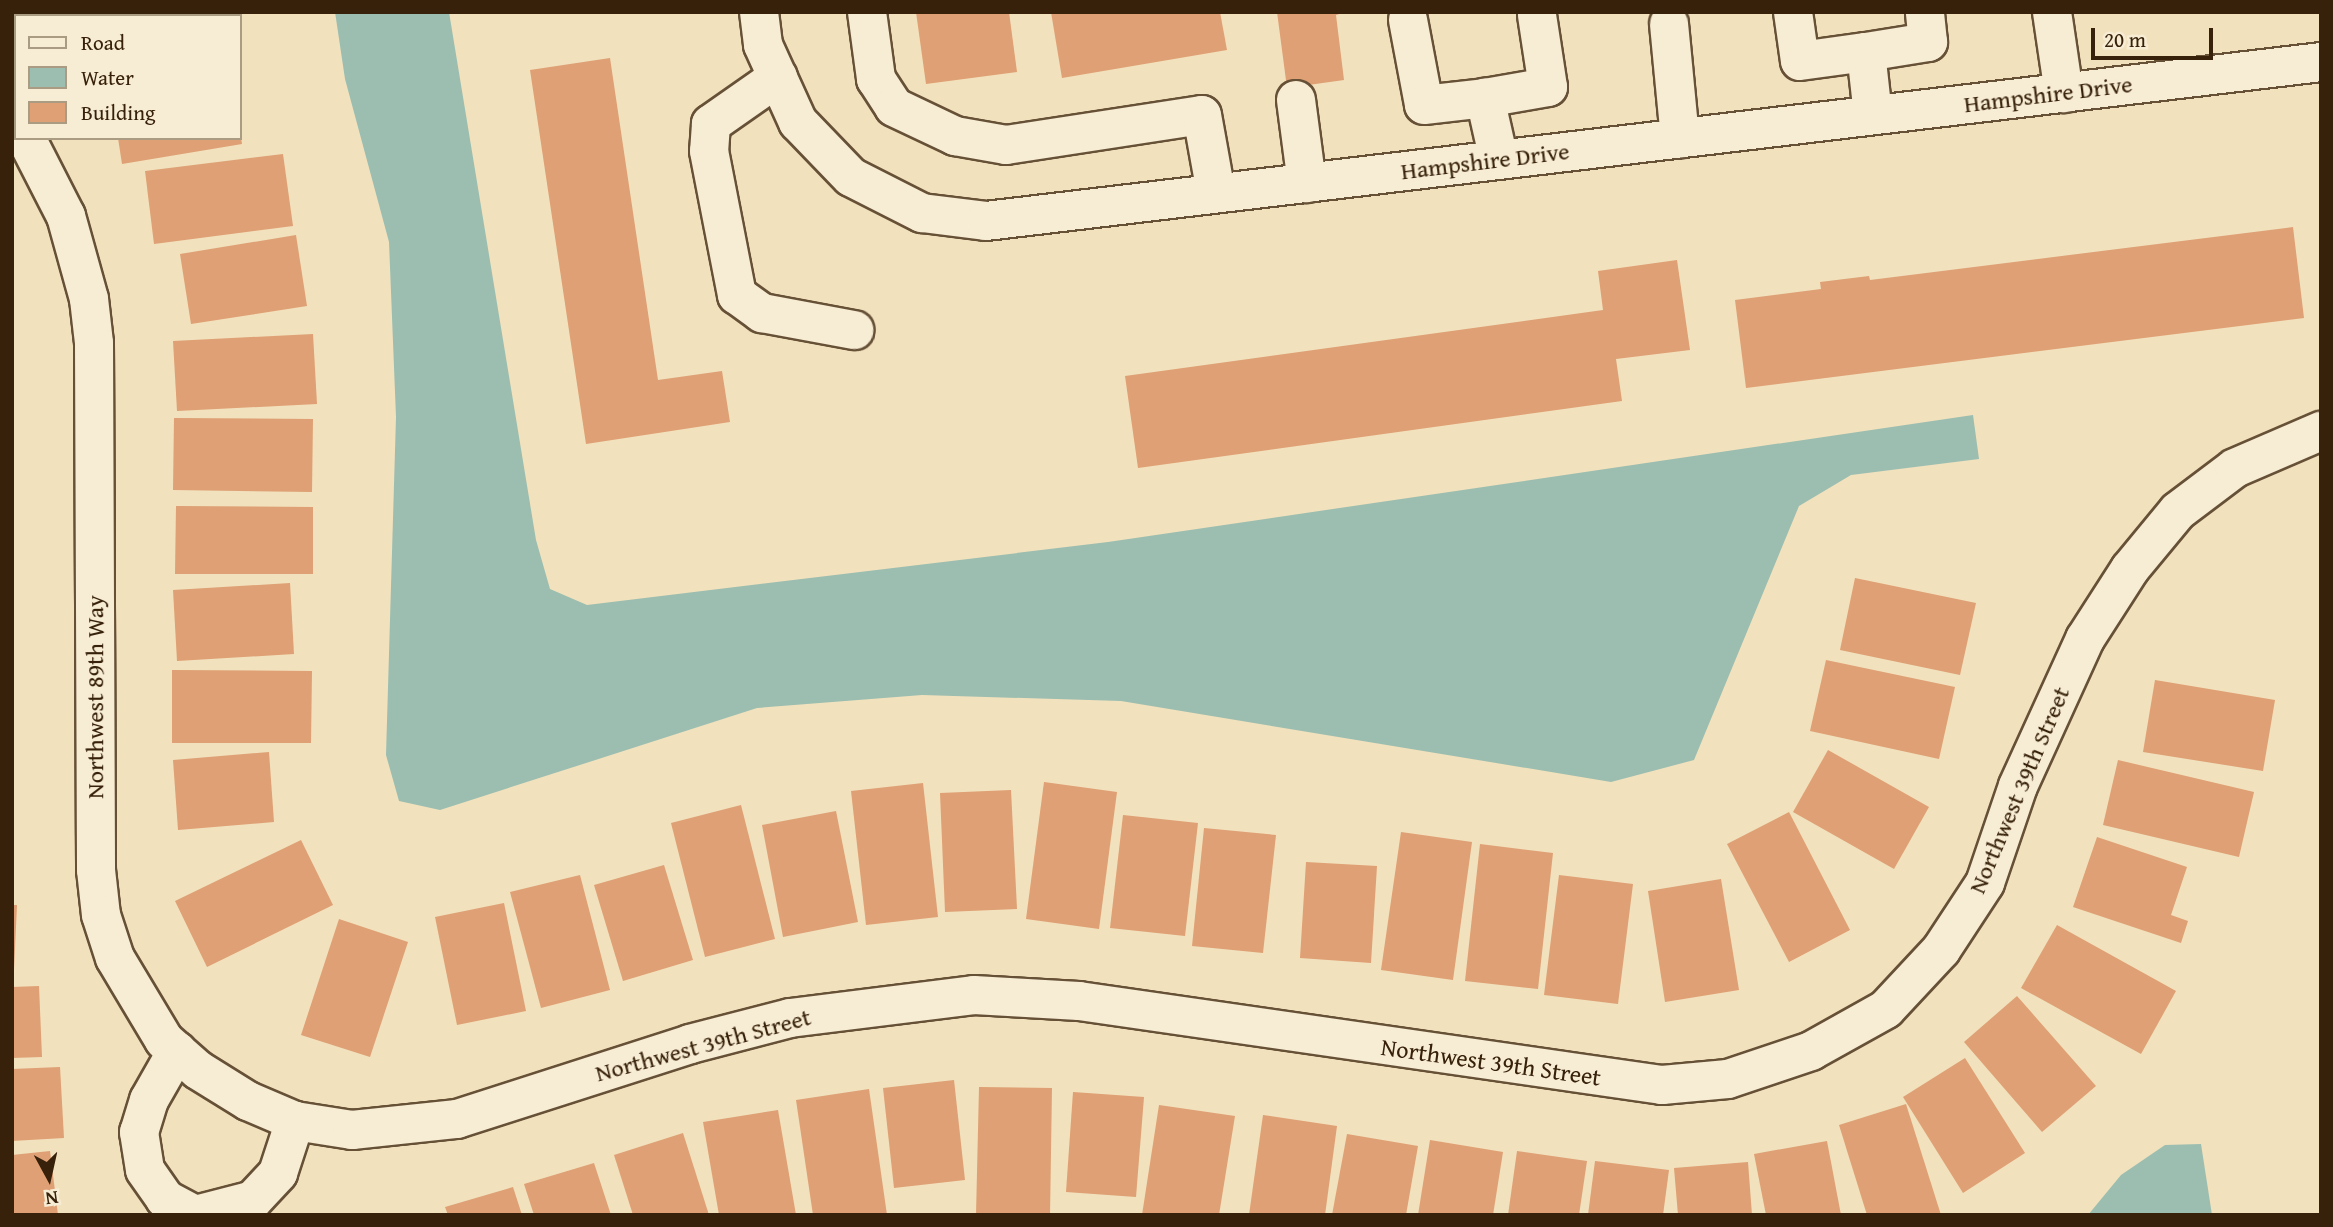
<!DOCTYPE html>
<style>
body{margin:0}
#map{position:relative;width:2333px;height:1227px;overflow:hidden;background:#f2e1bd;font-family:"Gentium Book Plus",serif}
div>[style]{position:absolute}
.water>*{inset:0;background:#9bbeb0}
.building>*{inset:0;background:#dea074}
.roads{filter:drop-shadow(2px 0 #665137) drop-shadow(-2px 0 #665137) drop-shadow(0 2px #665137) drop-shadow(0 -2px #665137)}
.minor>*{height:38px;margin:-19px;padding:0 19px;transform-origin:19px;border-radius:19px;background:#f7ecd4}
span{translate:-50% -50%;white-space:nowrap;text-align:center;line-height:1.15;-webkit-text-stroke:5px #f7ecd4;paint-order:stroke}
.street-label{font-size:24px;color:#37210a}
.frame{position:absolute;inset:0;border:14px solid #37210a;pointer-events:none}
.legend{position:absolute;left:14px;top:14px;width:228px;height:126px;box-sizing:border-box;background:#f7ecd4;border:2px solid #aa9b83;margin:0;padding:9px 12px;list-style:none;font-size:21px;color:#37210a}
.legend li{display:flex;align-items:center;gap:14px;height:35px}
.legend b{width:35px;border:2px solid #aa9b83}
.north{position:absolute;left:14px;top:1143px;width:70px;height:70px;-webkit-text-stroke:5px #f7ecd4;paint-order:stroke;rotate:172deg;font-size:19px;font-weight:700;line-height:28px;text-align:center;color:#37210a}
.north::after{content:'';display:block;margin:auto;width:24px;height:32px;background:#37210a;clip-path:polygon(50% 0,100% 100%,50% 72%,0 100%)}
.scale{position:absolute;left:2091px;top:28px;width:122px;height:32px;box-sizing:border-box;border:4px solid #37210a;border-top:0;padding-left:9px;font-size:21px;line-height:24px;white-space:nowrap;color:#37210a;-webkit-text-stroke:5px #f7ecd4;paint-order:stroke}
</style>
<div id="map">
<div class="water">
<i style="clip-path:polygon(335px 12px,449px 12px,536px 540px,550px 589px,587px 605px,1108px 542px,1973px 415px,1979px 459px,1851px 475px,1799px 506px,1694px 760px,1611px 782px,1121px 701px,922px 695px,757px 708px,440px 810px,399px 801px,386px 755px,396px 417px,389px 242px,345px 79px)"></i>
<i style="clip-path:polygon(2201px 1144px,2212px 1215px,2088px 1215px,2121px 1175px,2165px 1145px)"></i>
</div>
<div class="building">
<i style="clip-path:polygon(115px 12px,215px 12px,216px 16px,103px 16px)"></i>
<i style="clip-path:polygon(916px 12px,1009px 12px,1017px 72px,926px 84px)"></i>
<i style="clip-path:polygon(1051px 12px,1220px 12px,1227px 50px,1062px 78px)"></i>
<i style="clip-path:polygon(1277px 12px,1346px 12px,1336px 15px,1344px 80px,1287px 88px)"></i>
<i style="clip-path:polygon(610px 58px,658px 380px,722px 371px,730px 422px,586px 444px,530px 70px)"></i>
<i style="clip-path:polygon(118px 138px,241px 138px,242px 144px,122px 164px)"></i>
<i style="clip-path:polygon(283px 154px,293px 226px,154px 244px,145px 171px)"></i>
<i style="clip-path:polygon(2293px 227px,2304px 318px,1746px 388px,1735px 300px,1821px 289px,1820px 282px,1869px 276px,1870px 280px)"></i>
<i style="clip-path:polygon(296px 235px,307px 306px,191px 324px,180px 254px)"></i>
<i style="clip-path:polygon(1677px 260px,1690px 350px,1616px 359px,1622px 401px,1138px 468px,1125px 376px,1603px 310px,1598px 271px)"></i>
<i style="clip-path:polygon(313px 334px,317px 404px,177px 411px,173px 341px)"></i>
<i style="clip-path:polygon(174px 418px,313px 419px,312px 492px,173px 490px)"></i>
<i style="clip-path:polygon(176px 506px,313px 507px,313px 574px,175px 574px)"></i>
<i style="clip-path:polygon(1855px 578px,1976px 603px,1960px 675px,1840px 650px)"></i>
<i style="clip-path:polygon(290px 583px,294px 654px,177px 661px,173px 590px)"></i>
<i style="clip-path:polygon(1826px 660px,1955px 687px,1939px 759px,1810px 731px)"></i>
<i style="clip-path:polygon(172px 670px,312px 671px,311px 743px,172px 743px)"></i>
<i style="clip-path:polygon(2155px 680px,2275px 700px,2263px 771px,2143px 752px)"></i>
<i style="clip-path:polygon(1828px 750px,1929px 807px,1894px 869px,1793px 812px)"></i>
<i style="clip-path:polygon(269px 752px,274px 822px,178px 830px,173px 760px)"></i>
<i style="clip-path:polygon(2118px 760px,2254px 792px,2239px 857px,2103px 825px)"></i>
<i style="clip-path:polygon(1044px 782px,1117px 792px,1099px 929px,1026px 919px)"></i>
<i style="clip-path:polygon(923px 783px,938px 917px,866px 925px,851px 791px)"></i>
<i style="clip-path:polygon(1011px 790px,1017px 909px,945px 912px,940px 793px)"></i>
<i style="clip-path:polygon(741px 805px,775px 939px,705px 957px,671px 823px)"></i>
<i style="clip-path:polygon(836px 811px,858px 922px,783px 937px,762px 825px)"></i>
<i style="clip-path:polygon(1789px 812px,1850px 930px,1789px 962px,1727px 844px)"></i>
<i style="clip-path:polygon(1123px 815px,1198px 823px,1185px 936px,1110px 928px)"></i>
<i style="clip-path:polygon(1204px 828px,1276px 835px,1263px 953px,1192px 946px)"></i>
<i style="clip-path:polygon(1401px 832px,1472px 842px,1453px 980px,1381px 970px)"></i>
<i style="clip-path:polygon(2097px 837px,2187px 867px,2171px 915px,2188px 921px,2181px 943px,2073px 907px)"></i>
<i style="clip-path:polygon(301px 840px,333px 905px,207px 967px,175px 901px)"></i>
<i style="clip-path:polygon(1480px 844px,1553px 853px,1538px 989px,1465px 981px)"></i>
<i style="clip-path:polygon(1306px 862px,1377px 866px,1371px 963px,1300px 958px)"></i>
<i style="clip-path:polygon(664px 865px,693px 960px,623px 981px,594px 885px)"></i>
<i style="clip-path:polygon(580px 875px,610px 990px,541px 1008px,510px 892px)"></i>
<i style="clip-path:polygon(1559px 875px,1633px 884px,1618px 1004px,1544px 995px)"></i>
<i style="clip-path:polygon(1721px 879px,1739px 990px,1665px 1002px,1648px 891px)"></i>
<i style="clip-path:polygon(504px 903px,526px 1011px,457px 1025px,435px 917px)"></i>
<i style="clip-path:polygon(12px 905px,17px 905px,14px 970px,12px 970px)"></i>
<i style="clip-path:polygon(339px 919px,408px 942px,370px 1057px,301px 1035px)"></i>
<i style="clip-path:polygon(2057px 925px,2176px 991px,2141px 1054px,2021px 988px)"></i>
<i style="clip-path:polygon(39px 986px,42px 1057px,12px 1058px,12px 987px)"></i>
<i style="clip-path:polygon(2017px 996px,2096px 1086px,2042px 1132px,1964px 1042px)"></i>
<i style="clip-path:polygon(1965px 1058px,2025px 1153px,1963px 1193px,1903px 1097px)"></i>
<i style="clip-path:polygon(60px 1067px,64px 1138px,12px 1141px,12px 1069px)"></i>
<i style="clip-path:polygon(954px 1080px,965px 1180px,894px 1188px,883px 1088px)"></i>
<i style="clip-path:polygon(979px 1087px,1052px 1088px,1050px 1215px,976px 1215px)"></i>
<i style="clip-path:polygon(869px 1089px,887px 1215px,813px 1215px,796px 1100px)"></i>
<i style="clip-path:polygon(1073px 1092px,1144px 1097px,1136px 1197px,1066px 1192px)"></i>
<i style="clip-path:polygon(1906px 1104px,1941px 1215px,1867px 1215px,1839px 1125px)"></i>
<i style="clip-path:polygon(1159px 1105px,1235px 1116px,1219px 1215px,1142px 1215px)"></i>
<i style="clip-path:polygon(778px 1110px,796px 1215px,719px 1215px,703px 1122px)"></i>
<i style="clip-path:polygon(1263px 1115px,1337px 1126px,1325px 1215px,1249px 1215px)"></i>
<i style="clip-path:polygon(683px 1133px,709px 1215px,633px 1215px,614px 1155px)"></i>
<i style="clip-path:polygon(1347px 1134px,1418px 1146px,1406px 1215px,1332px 1215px)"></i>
<i style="clip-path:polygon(1430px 1140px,1503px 1152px,1493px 1215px,1418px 1215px)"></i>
<i style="clip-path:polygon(1827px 1141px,1841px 1215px,1766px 1215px,1754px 1154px)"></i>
<i style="clip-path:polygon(50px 1151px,58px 1215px,12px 1215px,12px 1155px)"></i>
<i style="clip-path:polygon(1517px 1151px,1587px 1161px,1579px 1215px,1508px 1215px)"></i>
<i style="clip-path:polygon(1595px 1161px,1669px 1170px,1663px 1215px,1588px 1215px)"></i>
<i style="clip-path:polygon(1748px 1162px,1752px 1215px,1678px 1215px,1674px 1168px)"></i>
<i style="clip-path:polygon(594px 1163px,611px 1215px,534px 1215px,524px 1184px)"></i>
<i style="clip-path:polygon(513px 1187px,522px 1215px,448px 1215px,445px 1207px)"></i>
</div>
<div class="roads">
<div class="minor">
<i style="left:759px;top:12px;width:33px;rotate:83deg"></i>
<i style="left:763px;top:45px;width:85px;rotate:65.6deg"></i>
<i style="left:798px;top:122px;width:76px;rotate:46.1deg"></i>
<i style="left:851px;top:177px;width:80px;rotate:26.9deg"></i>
<i style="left:922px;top:213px;width:64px;rotate:7.1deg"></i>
<i style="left:986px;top:221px;width:1344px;rotate:-6.79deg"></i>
<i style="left:867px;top:12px;width:68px;rotate:82.3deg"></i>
<i style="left:876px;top:79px;width:33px;rotate:57deg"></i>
<i style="left:894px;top:107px;width:68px;rotate:25.4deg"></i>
<i style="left:955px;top:136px;width:52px;rotate:10deg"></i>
<i style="left:1006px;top:145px;width:198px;rotate:-8.7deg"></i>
<i style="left:1202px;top:115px;width:79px;rotate:79.8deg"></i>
<i style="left:1793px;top:12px;width:49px;rotate:81.9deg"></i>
<i style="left:1800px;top:61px;width:67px;rotate:-7.8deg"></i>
<i style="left:1866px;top:52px;width:63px;rotate:83.7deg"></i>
<i style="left:2052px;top:12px;width:82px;rotate:81.6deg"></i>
<i style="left:1408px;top:20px;width:86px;rotate:79.3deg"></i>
<i style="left:1424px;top:105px;width:61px;rotate:-6.5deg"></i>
<i style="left:1669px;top:24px;width:115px;rotate:84.5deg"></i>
<i style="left:1866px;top:52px;width:63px;rotate:-9.2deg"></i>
<i style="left:1928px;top:42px;width:30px;rotate:-96deg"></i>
<i style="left:778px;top:77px;width:82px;rotate:145deg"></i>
<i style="left:711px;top:124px;width:27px;rotate:94deg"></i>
<i style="left:709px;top:151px;width:147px;rotate:79deg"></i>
<i style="left:737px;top:295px;width:31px;rotate:36deg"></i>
<i style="left:762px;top:313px;width:94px;rotate:10.5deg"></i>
<i style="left:1296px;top:100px;width:84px;rotate:82.5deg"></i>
<i style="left:26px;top:138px;width:88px;rotate:62.9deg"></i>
<i style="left:66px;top:216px;width:86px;rotate:74.5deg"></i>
<i style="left:89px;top:299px;width:44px;rotate:83.5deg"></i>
<i style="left:94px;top:343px;width:527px;rotate:89.78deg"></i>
<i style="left:96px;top:870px;width:45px;rotate:83.7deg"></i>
<i style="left:101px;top:915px;width:45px;rotate:72deg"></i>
<i style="left:115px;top:958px;width:96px;rotate:59.1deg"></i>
<i style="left:164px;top:1040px;width:45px;rotate:41.4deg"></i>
<i style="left:198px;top:1070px;width:59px;rotate:31.8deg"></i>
<i style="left:248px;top:1101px;width:51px;rotate:23.1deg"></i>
<i style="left:295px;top:1121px;width:58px;rotate:9deg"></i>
<i style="left:352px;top:1130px;width:106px;rotate:-6deg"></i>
<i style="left:457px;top:1119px;width:245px;rotate:-17.8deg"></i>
<i style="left:690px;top:1044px;width:103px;rotate:-14.6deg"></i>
<i style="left:790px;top:1018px;width:185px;rotate:-7.1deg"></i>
<i style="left:974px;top:995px;width:105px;rotate:3.3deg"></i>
<i style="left:1079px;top:1001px;width:589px;rotate:8.2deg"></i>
<i style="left:1662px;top:1085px;width:66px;rotate:-5.2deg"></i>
<i style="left:1728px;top:1079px;width:88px;rotate:-18.6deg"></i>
<i style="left:1811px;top:1051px;width:86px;rotate:-29.2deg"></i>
<i style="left:1886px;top:1009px;width:81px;rotate:-47deg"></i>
<i style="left:1941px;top:950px;width:80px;rotate:-56.7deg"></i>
<i style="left:1985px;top:883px;width:102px;rotate:-71.2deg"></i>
<i style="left:2018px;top:786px;width:162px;rotate:-65.5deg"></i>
<i style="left:2085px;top:639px;width:83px;rotate:-57.3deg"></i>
<i style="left:2130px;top:569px;width:75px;rotate:-50.4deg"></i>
<i style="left:2178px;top:511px;width:71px;rotate:-37deg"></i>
<i style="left:2235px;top:468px;width:94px;rotate:-23.3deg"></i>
<i style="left:1499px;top:160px;width:64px;rotate:-102.7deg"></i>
<i style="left:1485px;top:98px;width:64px;rotate:-9.9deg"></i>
<i style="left:1548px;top:87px;width:73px;rotate:-98.7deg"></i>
<i style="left:177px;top:1051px;width:56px;rotate:119.7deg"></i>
<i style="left:149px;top:1100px;width:34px;rotate:107deg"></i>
<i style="left:139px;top:1132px;width:38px;rotate:81deg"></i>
<i style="left:145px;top:1170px;width:35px;rotate:55deg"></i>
<i style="left:165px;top:1199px;width:34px;rotate:28deg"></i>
<i style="left:196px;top:1215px;width:59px;rotate:-14.7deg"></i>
<i style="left:253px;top:1200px;width:37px;rotate:-47deg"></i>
<i style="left:278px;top:1173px;width:55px;rotate:-71.9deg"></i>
</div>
</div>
<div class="street-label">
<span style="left:2048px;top:94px;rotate:-7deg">Hampshire Drive</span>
<span style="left:1485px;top:161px;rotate:-7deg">Hampshire Drive</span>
<span style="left:95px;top:697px;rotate:-90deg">Northwest 89th Way</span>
<span style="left:2019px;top:790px;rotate:-67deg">Northwest 39th Street</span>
<span style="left:703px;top:1045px;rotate:-15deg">Northwest 39th Street</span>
<span style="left:1491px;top:1062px;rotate:8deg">Northwest 39th Street</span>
</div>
<div class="frame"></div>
<ul class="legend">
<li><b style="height:9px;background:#f7ecd4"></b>Road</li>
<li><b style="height:19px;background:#9bbeb0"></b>Water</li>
<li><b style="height:19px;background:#dea074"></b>Building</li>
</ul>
<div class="north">N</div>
<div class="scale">20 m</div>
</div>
